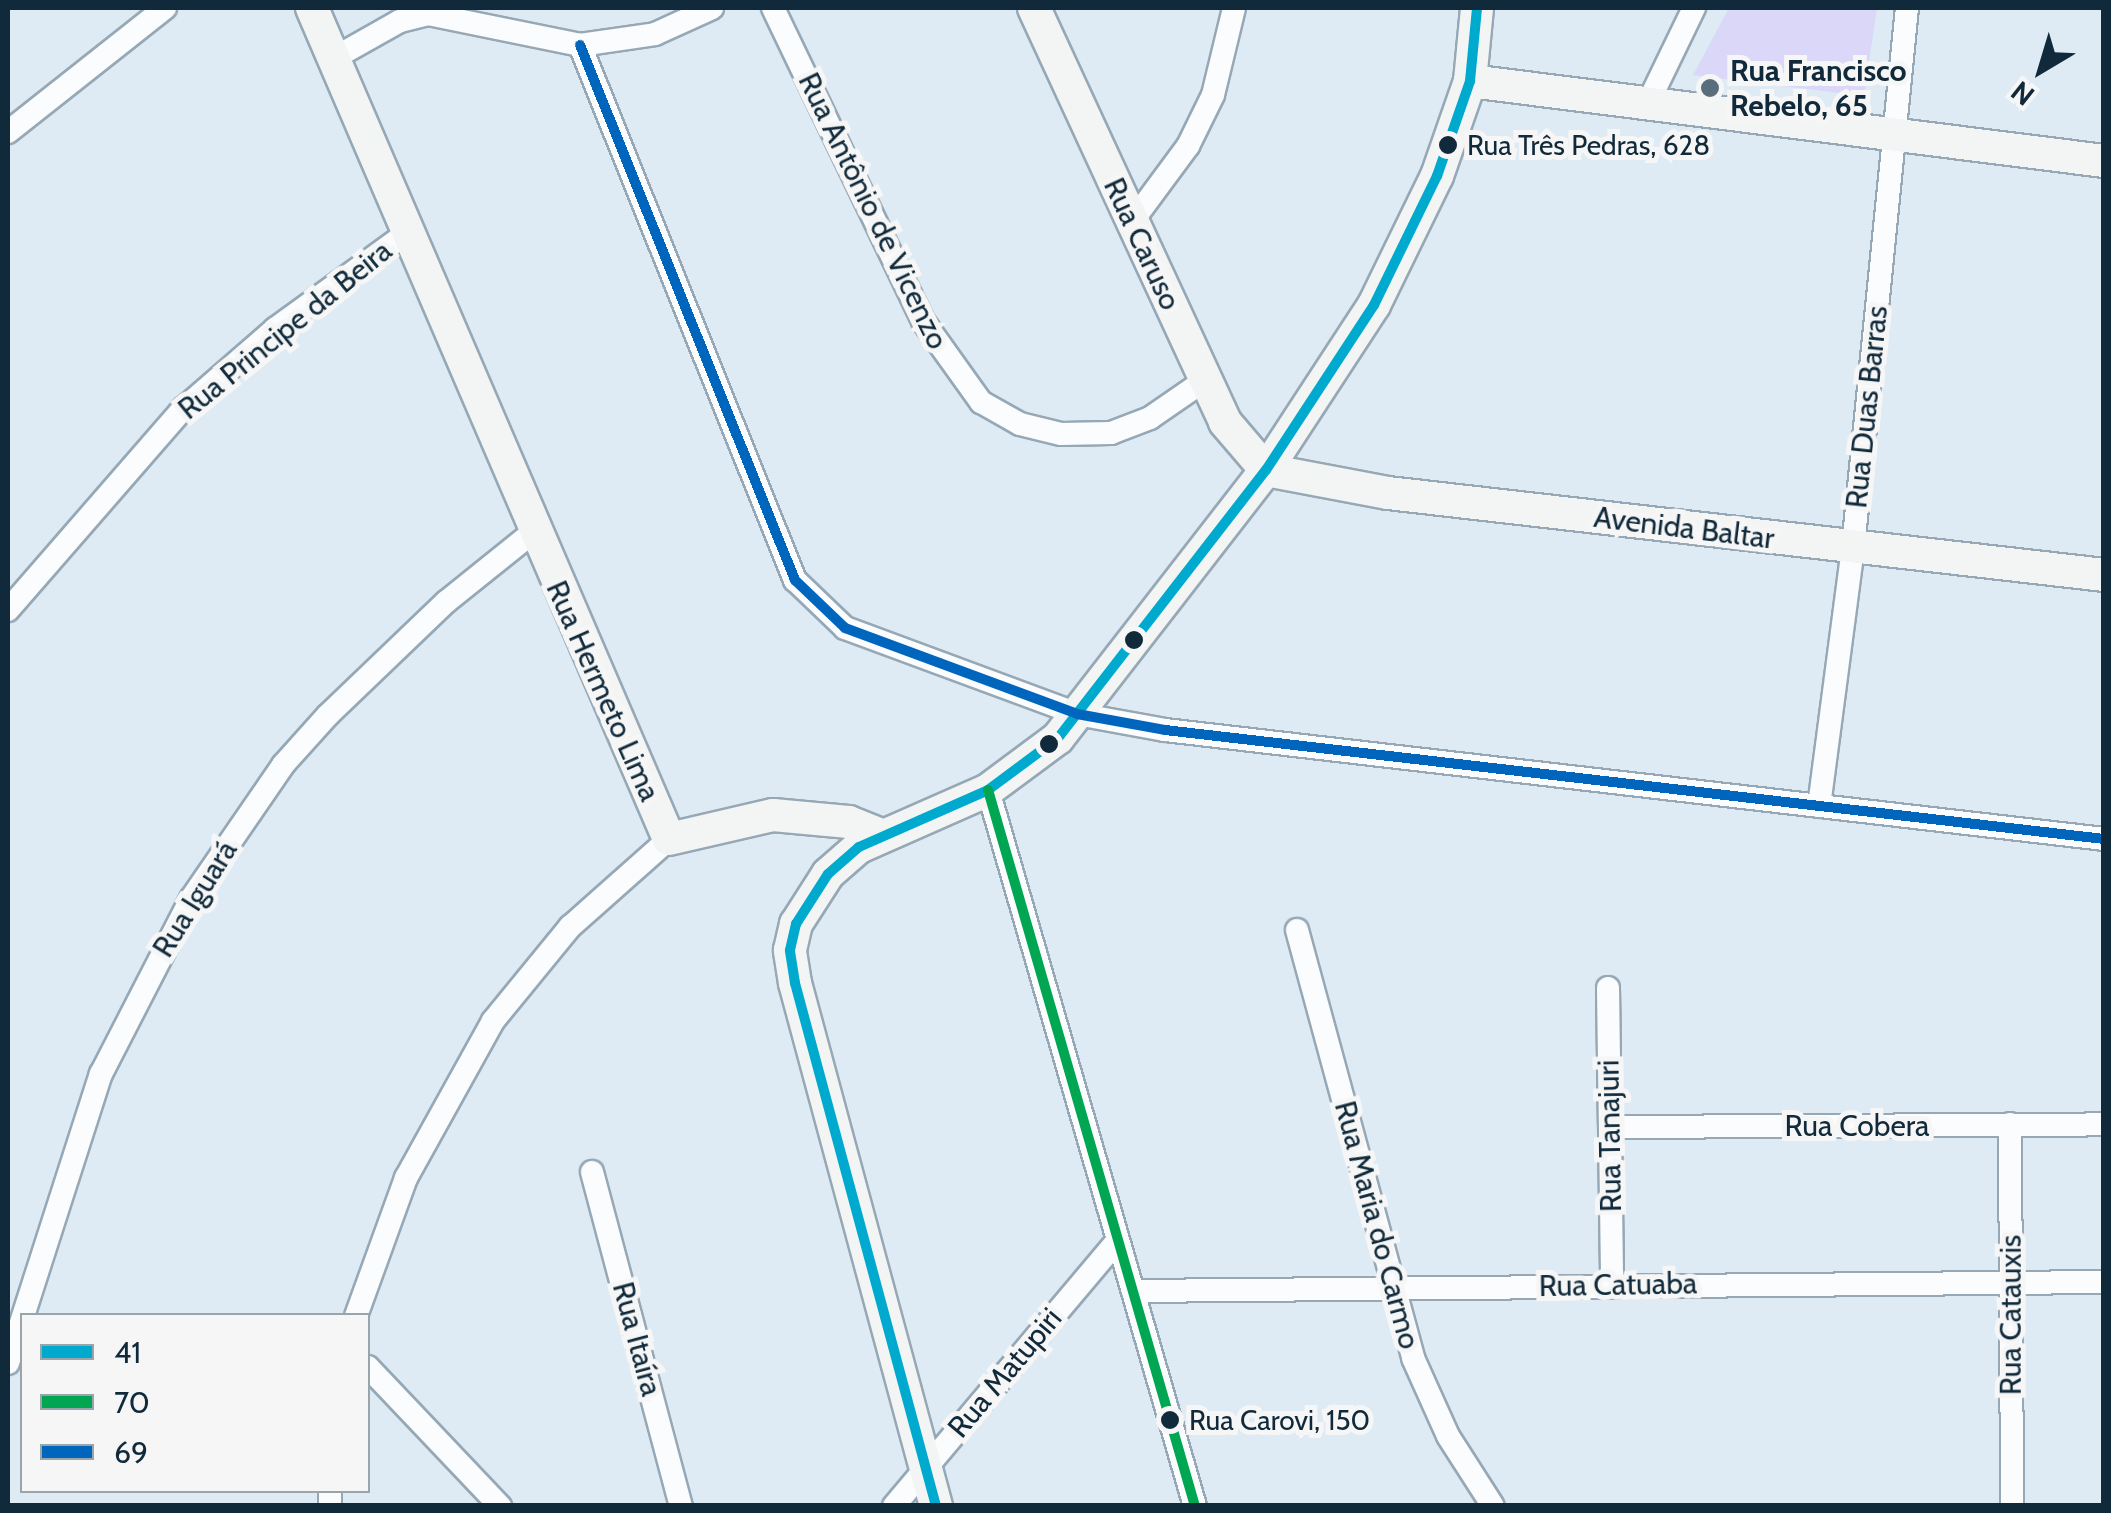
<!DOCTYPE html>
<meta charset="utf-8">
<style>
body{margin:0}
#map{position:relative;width:2111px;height:1513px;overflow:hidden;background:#deebf5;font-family:Cabin,sans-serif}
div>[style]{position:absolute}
.green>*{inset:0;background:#dad7f8}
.roads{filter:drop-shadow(2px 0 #96a8b5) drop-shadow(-2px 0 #96a8b5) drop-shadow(0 2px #96a8b5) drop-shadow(0 -2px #96a8b5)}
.street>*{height:22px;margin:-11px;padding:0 11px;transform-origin:11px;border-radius:11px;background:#fafcfe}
.secondary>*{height:32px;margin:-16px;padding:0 16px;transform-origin:16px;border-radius:16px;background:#f2f5f3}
.bus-1>*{height:10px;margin:-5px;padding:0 5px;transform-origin:5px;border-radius:5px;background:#00a9ce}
.bus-2>*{height:10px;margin:-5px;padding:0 5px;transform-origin:5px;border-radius:5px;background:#00a651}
.bus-3>*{height:10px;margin:-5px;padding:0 5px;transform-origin:5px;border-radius:5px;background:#0065bd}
.dots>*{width:28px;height:28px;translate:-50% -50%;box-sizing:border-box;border:5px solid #f6f6f6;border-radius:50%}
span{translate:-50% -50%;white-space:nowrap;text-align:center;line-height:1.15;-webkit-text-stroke:10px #f6f6f6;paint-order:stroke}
.bus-label{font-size:28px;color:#102a3b}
.left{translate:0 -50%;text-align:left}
.poi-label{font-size:30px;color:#102a3b;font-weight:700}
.street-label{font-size:30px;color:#102a3b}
.frame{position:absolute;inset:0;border:10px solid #102a3b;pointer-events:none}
.legend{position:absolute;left:20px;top:1313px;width:350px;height:180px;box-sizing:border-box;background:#f6f6f6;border:2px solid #9aa4ab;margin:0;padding:12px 18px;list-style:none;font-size:30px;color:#102a3b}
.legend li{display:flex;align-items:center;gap:20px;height:50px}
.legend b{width:50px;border:2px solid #9aa4ab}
.north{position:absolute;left:1991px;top:20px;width:100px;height:100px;-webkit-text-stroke:8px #f6f6f6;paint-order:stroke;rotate:218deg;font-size:28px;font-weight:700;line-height:40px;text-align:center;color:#102a3b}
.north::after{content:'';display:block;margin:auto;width:35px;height:45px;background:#102a3b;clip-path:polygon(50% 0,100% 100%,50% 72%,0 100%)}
</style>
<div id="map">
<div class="green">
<i style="clip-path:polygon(1729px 8px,1877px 8px,1864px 96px,1693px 75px)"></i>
</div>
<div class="roads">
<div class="street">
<i style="left:773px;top:8px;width:347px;rotate:64.4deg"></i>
<i style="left:923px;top:321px;width:100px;rotate:54.4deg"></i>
<i style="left:981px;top:402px;width:45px;rotate:29.4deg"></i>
<i style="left:1020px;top:424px;width:42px;rotate:13.7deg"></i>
<i style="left:1061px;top:434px;width:50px;rotate:-1.1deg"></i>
<i style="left:1111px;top:433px;width:42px;rotate:-21deg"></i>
<i style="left:1150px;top:418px;width:67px;rotate:-34.6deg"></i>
<i style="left:580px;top:45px;width:577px;rotate:68.11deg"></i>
<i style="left:795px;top:580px;width:69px;rotate:43.8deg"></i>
<i style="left:845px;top:628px;width:247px;rotate:20.3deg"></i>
<i style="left:1077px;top:714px;width:89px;rotate:10.3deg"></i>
<i style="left:1165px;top:730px;width:945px;rotate:6.62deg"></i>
<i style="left:336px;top:57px;width:73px;rotate:-29.4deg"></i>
<i style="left:400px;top:21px;width:29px;rotate:-14deg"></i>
<i style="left:428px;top:14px;width:155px;rotate:11.5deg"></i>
<i style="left:580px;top:45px;width:76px;rotate:-8.3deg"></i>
<i style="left:655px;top:34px;width:63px;rotate:-24.5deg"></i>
<i style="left:1648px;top:103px;width:106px;rotate:-64.2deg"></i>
<i style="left:8px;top:132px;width:200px;rotate:-38.3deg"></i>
<i style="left:1131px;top:223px;width:96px;rotate:-53.5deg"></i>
<i style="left:1188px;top:146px;width:57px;rotate:-63.9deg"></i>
<i style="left:1213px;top:95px;width:89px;rotate:-76.4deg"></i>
<i style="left:8px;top:610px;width:267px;rotate:-49deg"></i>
<i style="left:183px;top:409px;width:122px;rotate:-41deg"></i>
<i style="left:275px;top:329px;width:163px;rotate:-36deg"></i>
<i style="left:988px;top:790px;width:745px;rotate:73.88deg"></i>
<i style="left:1819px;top:806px;width:260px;rotate:-82.5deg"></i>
<i style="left:1853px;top:548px;width:543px;rotate:-84.29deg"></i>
<i style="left:1297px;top:930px;width:443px;rotate:74.8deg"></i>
<i style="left:1413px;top:1358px;width:85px;rotate:65.8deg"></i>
<i style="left:1448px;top:1436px;width:83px;rotate:57.3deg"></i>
<i style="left:1608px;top:988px;width:296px;rotate:89.2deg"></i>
<i style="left:2010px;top:1124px;width:382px;rotate:89.7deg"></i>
<i style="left:1610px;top:1127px;width:494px;rotate:-0.3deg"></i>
<i style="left:592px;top:1172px;width:346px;rotate:75.1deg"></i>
<i style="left:1133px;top:1291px;width:971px;rotate:-0.53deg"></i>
<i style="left:356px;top:1316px;width:147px;rotate:-70.1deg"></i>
<i style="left:406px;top:1178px;width:179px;rotate:-61deg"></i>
<i style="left:493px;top:1021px;width:122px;rotate:-50.7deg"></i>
<i style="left:570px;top:927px;width:132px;rotate:-41.6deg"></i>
<i style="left:8px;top:1363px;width:304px;rotate:-72.2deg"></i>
<i style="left:101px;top:1074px;width:197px;rotate:-62.8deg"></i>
<i style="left:191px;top:899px;width:163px;rotate:-55.5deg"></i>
<i style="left:283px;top:765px;width:67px;rotate:-48deg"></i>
<i style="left:328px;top:715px;width:163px;rotate:-43.8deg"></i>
<i style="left:446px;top:602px;width:112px;rotate:-38.8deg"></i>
<i style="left:368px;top:1367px;width:192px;rotate:46.5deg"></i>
<i style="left:330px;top:1506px;width:16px;rotate:-90deg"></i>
<i style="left:894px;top:1506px;width:346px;rotate:-49.9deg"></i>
</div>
<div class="secondary">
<i style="left:312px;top:8px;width:904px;rotate:66.75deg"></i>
<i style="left:669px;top:839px;width:107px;rotate:-13deg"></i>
<i style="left:773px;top:815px;width:76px;rotate:5.3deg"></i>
<i style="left:849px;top:822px;width:35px;rotate:22deg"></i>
<i style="left:1034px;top:8px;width:456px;rotate:65.2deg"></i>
<i style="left:1225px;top:422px;width:63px;rotate:49.5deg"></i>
<i style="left:1266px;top:470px;width:124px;rotate:10.7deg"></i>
<i style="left:1388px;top:493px;width:721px;rotate:6.53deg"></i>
<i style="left:1470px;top:81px;width:639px;rotate:7.19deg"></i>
<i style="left:936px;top:1506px;width:542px;rotate:-105.09deg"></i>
<i style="left:795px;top:983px;width:33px;rotate:-99deg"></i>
<i style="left:790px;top:950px;width:27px;rotate:-77deg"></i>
<i style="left:796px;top:924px;width:59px;rotate:-57.4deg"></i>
<i style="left:828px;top:874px;width:41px;rotate:-41.1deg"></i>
<i style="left:859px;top:847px;width:141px;rotate:-23.8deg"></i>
<i style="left:988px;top:790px;width:87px;rotate:-36.6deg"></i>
<i style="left:1058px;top:738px;width:339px;rotate:-52.2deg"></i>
<i style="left:1266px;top:470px;width:197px;rotate:-56.8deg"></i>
<i style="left:1374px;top:305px;width:144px;rotate:-64deg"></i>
<i style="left:1437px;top:176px;width:101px;rotate:-70.8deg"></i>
<i style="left:1470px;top:81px;width:73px;rotate:-84.5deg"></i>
</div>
</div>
<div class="bus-1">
<i style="left:936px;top:1506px;width:542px;rotate:-105.09deg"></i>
<i style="left:795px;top:983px;width:33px;rotate:-99deg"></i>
<i style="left:790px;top:950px;width:27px;rotate:-77deg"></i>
<i style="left:796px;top:924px;width:59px;rotate:-57.4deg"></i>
<i style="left:828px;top:874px;width:41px;rotate:-41.1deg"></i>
<i style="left:859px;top:847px;width:141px;rotate:-23.8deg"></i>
<i style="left:988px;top:790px;width:87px;rotate:-36.6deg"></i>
<i style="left:1058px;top:738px;width:339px;rotate:-52.2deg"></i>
<i style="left:1266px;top:470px;width:197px;rotate:-56.8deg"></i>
<i style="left:1374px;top:305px;width:144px;rotate:-64deg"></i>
<i style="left:1437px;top:176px;width:101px;rotate:-70.8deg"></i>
<i style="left:1470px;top:81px;width:73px;rotate:-84.5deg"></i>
</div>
<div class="bus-2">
<i style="left:988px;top:790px;width:745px;rotate:73.88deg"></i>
</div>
<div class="bus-3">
<i style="left:580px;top:45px;width:577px;rotate:68.11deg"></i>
<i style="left:795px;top:580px;width:69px;rotate:43.8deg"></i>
<i style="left:845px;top:628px;width:247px;rotate:20.3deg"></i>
<i style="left:1077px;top:714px;width:89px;rotate:10.3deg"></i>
<i style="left:1165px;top:730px;width:945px;rotate:6.62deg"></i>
</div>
<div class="dots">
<i style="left:1710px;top:88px;background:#586e7c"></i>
<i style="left:1448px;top:145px;background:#102a3b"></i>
<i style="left:1134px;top:640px;background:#102a3b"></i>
<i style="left:1049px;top:744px;background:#102a3b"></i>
<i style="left:1170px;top:1420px;background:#102a3b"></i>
</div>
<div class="bus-label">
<span class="left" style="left:1467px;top:145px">Rua Três Pedras, 628</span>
<span class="left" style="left:1189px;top:1420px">Rua Carovi, 150</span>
</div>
<div class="poi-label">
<span class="left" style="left:1730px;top:88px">Rua Francisco<br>Rebelo, 65</span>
</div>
<div class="street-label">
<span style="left:873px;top:211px;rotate:64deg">Rua Antônio de Vicenzo</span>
<span style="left:1142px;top:244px;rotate:65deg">Rua Caruso</span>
<span style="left:285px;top:330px;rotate:-39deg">Rua Principe da Beira</span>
<span style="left:1867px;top:407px;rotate:-84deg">Rua Duas Barras</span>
<span style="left:1684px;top:528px;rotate:7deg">Avenida Baltar</span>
<span style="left:603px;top:691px;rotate:66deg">Rua Hermeto Lima</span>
<span style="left:195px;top:899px;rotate:-58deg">Rua Iguará</span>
<span style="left:1857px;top:1126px">Rua Cobera</span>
<span style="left:1610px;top:1136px;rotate:-91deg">Rua Tanajuri</span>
<span style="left:1377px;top:1225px;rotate:75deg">Rua Maria do Carmo</span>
<span style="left:1618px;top:1285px;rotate:-1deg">Rua Catuaba</span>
<span style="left:2011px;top:1315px;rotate:-90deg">Rua Catauxis</span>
<span style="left:637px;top:1339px;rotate:75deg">Rua Itaíra</span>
<span style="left:1005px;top:1373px;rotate:-50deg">Rua Matupiri</span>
</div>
<div class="frame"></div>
<ul class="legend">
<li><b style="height:12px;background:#00a9ce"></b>41</li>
<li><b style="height:12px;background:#00a651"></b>70</li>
<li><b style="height:12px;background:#0065bd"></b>69</li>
</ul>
<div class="north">N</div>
</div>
